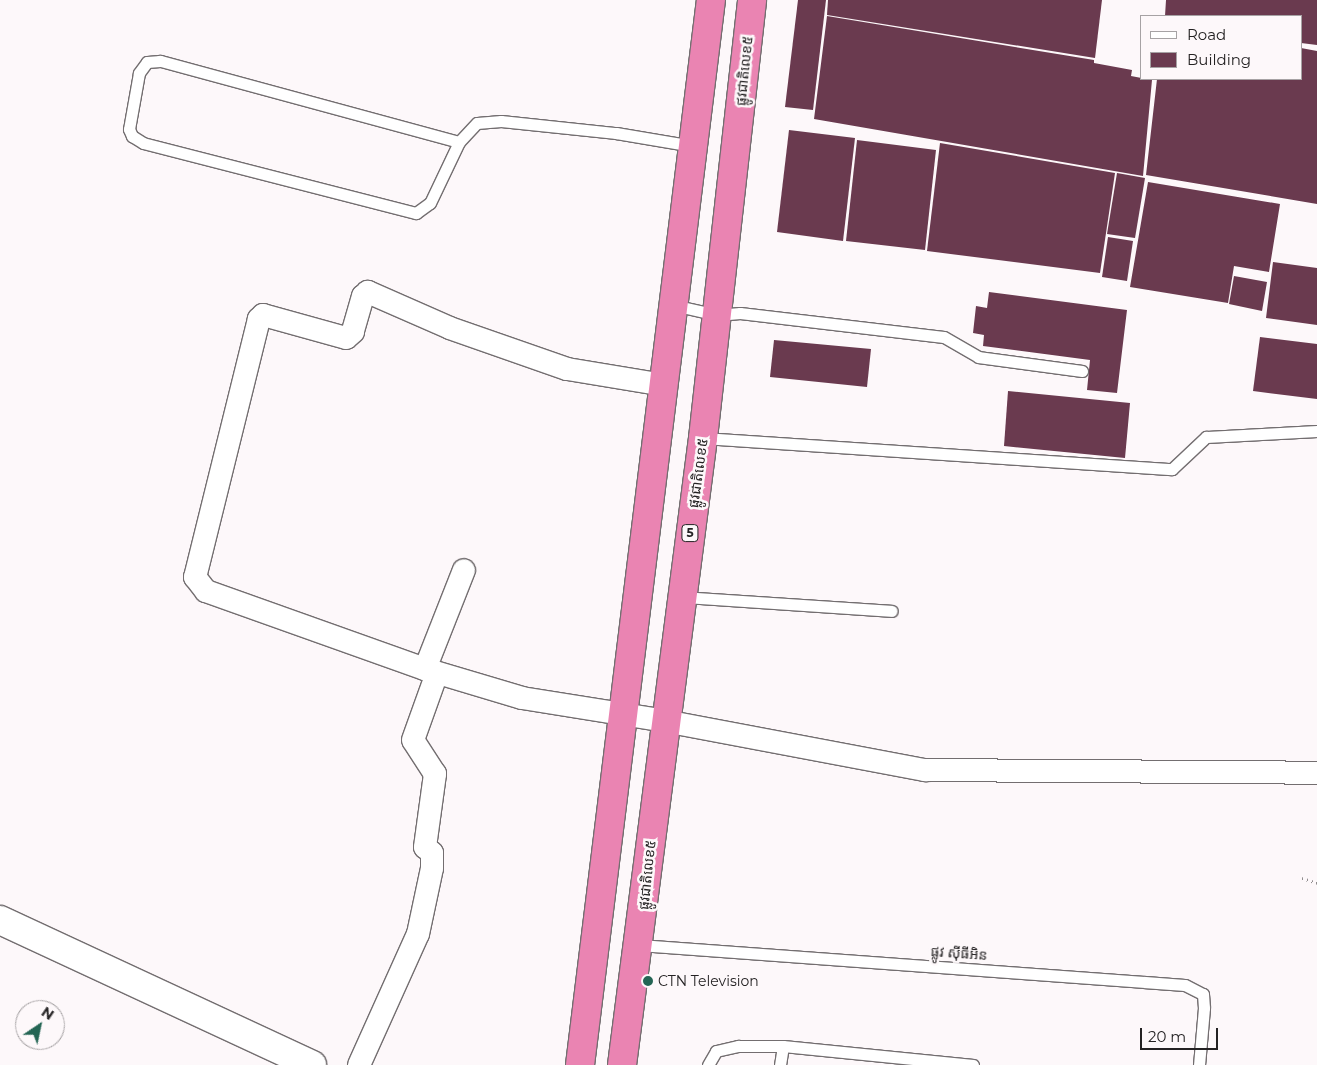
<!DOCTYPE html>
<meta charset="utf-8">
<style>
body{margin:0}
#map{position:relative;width:1317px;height:1065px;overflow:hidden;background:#fdf8fa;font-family:Montserrat,"Noto Sans Khmer",sans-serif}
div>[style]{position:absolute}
.building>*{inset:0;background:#6a3a4f}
.path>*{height:3px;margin-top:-1.5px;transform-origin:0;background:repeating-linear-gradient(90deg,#908d8e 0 1px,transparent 0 5px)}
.roads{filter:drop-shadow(1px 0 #736e70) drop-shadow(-1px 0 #736e70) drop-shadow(0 1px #736e70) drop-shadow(0 -1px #736e70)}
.lane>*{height:11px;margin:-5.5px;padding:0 5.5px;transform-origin:5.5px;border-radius:5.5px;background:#fff}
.street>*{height:22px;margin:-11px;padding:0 11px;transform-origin:11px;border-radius:11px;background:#fff}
.secondary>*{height:28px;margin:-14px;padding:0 14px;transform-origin:14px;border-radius:14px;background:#fff}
.highway>*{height:28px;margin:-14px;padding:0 14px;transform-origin:14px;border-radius:14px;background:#ea84b2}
.dots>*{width:14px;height:14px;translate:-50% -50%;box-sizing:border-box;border:2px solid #fdf8fa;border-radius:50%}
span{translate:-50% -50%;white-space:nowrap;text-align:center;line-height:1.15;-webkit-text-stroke:5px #fdf8fa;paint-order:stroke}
.shield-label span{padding:1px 4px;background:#fdf8fa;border:1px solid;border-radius:4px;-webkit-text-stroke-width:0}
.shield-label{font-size:12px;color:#242223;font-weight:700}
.street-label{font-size:14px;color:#242223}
.poi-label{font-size:14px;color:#242223}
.left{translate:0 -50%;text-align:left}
.legend{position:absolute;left:1140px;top:15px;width:162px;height:65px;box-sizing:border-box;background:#fdf8fa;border:1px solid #a6a2a4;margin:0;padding:6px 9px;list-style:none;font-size:15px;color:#242223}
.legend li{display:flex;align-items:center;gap:10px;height:25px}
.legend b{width:25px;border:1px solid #a6a2a4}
.north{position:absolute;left:15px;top:1000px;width:50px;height:50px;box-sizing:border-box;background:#fdf8fa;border:1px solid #a6a2a4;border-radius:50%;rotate:34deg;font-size:14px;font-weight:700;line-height:20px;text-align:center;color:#242223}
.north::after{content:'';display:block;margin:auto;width:18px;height:22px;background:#246554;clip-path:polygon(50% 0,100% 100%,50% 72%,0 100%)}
.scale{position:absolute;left:1140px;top:1028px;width:78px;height:22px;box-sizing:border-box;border:2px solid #242223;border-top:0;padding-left:6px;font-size:15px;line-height:18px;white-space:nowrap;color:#242223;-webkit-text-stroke:4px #fdf8fa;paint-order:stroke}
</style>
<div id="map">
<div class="building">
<i style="clip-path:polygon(798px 0,826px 0,813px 110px,785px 107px)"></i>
<i style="clip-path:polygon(828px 0,1102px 0,1095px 58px,827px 15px)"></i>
<i style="clip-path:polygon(1166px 0,1317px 0,1317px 45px,1301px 43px,1301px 16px,1165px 16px)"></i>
<i style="clip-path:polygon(827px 16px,1094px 60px,1094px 63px,1132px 70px,1131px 76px,1152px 80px,1143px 176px,814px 119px)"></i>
<i style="clip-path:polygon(1301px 48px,1317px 51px,1317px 204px,1146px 175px,1157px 79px,1301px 79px)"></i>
<i style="clip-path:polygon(789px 130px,855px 138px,843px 241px,777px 232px)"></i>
<i style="clip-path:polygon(857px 140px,936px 150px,925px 250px,846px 241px)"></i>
<i style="clip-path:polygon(940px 143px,1115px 173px,1100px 273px,927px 251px)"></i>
<i style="clip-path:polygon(1117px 173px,1145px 178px,1135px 238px,1107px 234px)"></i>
<i style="clip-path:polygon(1148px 182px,1280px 204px,1269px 272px,1234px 266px,1228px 303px,1130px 287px)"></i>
<i style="clip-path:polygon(1108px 237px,1133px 241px,1127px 281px,1102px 277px)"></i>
<i style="clip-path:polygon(1273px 262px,1317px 268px,1317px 325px,1266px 318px)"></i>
<i style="clip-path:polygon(1234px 276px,1267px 282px,1262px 311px,1229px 304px)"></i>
<i style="clip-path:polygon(989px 292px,1127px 310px,1117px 393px,1087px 390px,1090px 360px,983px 346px,984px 335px,973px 333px,976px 306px,987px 308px)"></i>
<i style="clip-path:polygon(1260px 337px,1317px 344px,1317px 399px,1253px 391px)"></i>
<i style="clip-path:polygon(774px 340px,871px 349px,867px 387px,770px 377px)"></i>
<i style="clip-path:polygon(1008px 391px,1130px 403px,1125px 458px,1004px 446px)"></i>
</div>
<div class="path">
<i style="left:1302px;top:878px;width:16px;rotate:18deg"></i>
</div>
<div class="roads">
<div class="lane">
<i style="left:459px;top:142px;width:310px;rotate:-164.8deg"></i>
<i style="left:160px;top:61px;width:13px;rotate:176deg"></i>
<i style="left:147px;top:62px;width:14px;rotate:126deg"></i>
<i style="left:139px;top:73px;width:57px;rotate:100.1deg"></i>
<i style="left:129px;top:129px;width:8px;rotate:67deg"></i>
<i style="left:132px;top:136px;width:13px;rotate:32deg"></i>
<i style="left:143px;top:143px;width:282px;rotate:14.4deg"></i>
<i style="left:416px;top:213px;width:17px;rotate:-36deg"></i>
<i style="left:430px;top:203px;width:68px;rotate:-64.6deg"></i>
<i style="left:459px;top:142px;width:26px;rotate:-47deg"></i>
<i style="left:477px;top:123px;width:24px;rotate:-5deg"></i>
<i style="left:501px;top:121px;width:116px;rotate:6deg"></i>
<i style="left:616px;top:133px;width:78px;rotate:9.6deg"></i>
<i style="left:673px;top:305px;width:45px;rotate:12.8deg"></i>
<i style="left:717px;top:315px;width:23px;rotate:-5deg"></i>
<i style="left:740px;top:313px;width:205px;rotate:6.7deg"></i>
<i style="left:944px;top:337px;width:39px;rotate:30deg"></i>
<i style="left:978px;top:357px;width:105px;rotate:7.7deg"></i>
<i style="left:703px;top:438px;width:470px;rotate:3.8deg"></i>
<i style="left:1172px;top:469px;width:47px;rotate:-43.3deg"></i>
<i style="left:1206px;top:437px;width:111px;rotate:-3.1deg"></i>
<i style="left:683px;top:597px;width:209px;rotate:3.8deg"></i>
<i style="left:639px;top:945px;width:547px;rotate:4.19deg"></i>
<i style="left:1185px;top:985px;width:20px;rotate:27deg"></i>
<i style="left:1203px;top:994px;width:14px;rotate:86deg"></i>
<i style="left:1204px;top:1008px;width:57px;rotate:95deg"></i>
<i style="left:708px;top:1065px;width:16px;rotate:-60deg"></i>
<i style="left:716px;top:1051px;width:23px;rotate:-13deg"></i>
<i style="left:738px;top:1046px;width:45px"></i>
<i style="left:783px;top:1046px;width:191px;rotate:5.7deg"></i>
<i style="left:780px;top:1065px;width:19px;rotate:-81deg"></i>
</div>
<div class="street">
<i style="left:664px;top:385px;width:98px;rotate:-170.6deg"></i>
<i style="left:567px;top:369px;width:124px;rotate:-160.7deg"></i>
<i style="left:450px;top:328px;width:90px;rotate:-156.3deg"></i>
<i style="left:368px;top:292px;width:6px;rotate:141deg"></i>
<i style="left:363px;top:296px;width:37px;rotate:106deg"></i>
<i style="left:353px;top:332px;width:9px;rotate:139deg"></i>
<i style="left:346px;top:338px;width:86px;rotate:-164.5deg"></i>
<i style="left:263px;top:315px;width:6px;rotate:135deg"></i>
<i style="left:259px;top:319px;width:266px;rotate:103.9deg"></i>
<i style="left:195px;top:577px;width:18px;rotate:52deg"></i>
<i style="left:206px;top:591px;width:232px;rotate:19.6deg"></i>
<i style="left:425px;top:669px;width:101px;rotate:16.6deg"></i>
<i style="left:522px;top:698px;width:145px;rotate:9.1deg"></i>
<i style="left:665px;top:721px;width:265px;rotate:10.7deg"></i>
<i style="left:925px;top:770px;width:392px;rotate:0.4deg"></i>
<i style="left:425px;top:669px;width:106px;rotate:-68.5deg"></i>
<i style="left:359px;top:1065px;width:144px;rotate:-65.8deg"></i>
<i style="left:418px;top:934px;width:67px;rotate:-78deg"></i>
<i style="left:432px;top:868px;width:15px;rotate:-90deg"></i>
<i style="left:432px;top:853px;width:9px;rotate:-139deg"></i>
<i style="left:425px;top:847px;width:74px;rotate:-82.2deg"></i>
<i style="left:435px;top:774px;width:40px;rotate:-122.9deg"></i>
<i style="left:413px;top:740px;width:71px;rotate:-70.3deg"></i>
</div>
<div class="secondary">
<i style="left:0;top:920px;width:344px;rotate:24.9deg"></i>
</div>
<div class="highway">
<i style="left:580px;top:1065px;width:1073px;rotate:-82.99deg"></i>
<i style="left:622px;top:1065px;width:632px;rotate:-82.64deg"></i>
<i style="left:703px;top:438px;width:441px;rotate:-83.6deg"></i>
</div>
</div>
<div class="dots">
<i style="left:648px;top:981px;background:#246554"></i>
</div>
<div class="shield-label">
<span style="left:690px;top:533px">5</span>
</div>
<div class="street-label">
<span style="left:744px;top:71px;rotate:-84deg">ផ្លូវជាតិលេខ៥</span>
<span style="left:698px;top:473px;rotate:-82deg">ផ្លូវជាតិលេខ៥</span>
<span style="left:647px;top:875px;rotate:-84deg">ផ្លូវជាតិលេខ៥</span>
<span style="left:959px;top:953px;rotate:4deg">ផ្លូវ ស៊ីធីអិន</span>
</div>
<div class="poi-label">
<span class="left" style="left:658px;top:981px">CTN Television</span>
</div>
<ul class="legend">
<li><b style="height:6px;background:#fff"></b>Road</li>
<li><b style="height:14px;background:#6a3a4f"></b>Building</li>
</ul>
<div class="north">N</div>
<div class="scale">20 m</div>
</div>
